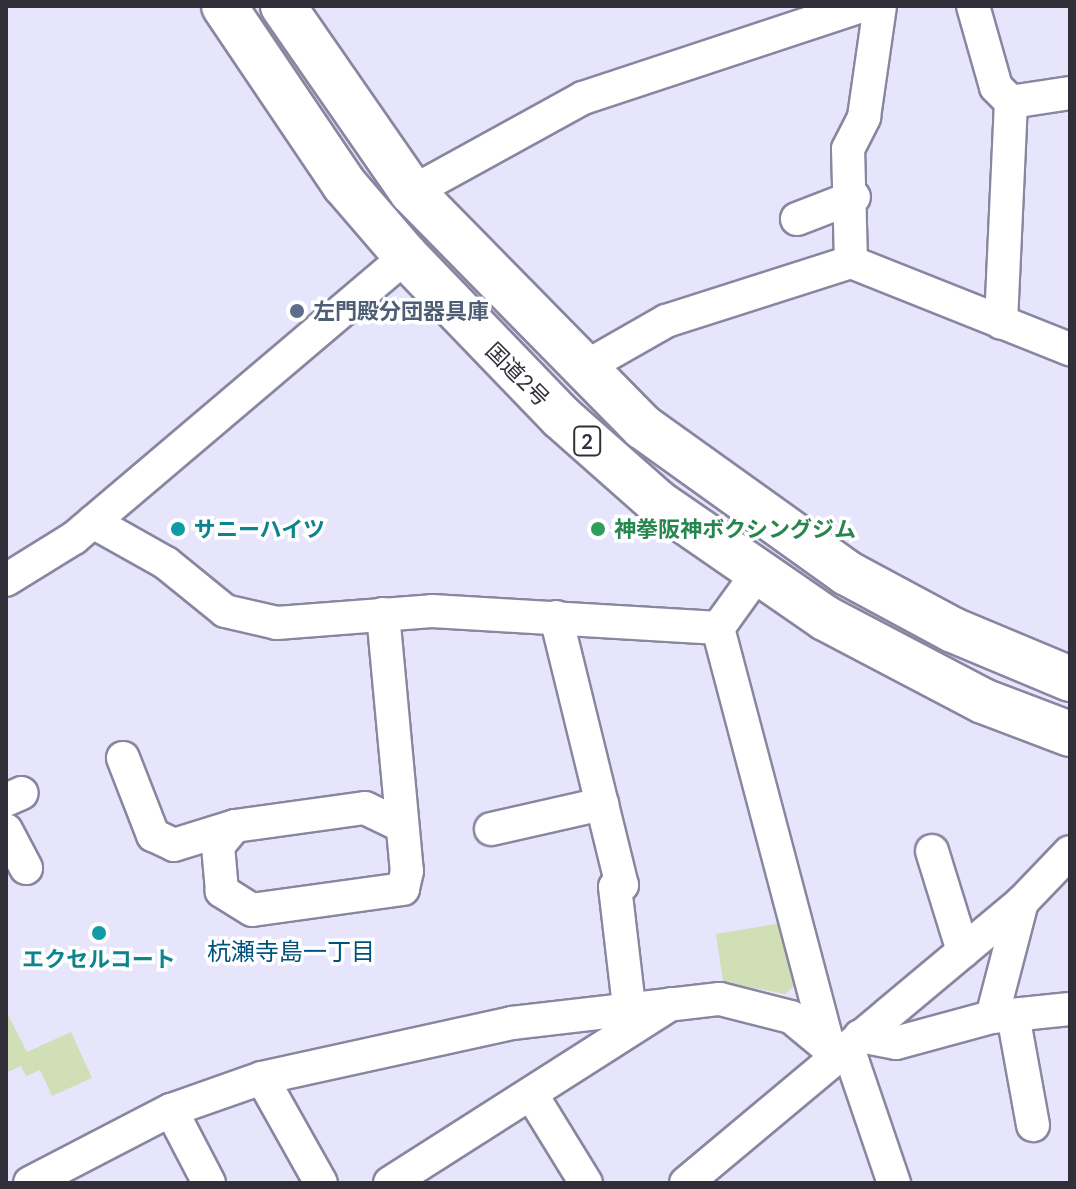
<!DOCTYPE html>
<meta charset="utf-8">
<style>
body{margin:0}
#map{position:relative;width:1076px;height:1189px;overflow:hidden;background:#e7e5fc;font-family:Lato,"Noto Sans JP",sans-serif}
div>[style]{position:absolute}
.green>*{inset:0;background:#d1dfb7}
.roads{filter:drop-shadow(2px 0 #8986a0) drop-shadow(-2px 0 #8986a0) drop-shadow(0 2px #8986a0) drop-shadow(0 -2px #8986a0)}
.street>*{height:32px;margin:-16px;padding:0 16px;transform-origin:16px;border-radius:16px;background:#fff}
.highway>*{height:44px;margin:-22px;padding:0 22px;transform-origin:22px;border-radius:22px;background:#fff}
.dots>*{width:22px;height:22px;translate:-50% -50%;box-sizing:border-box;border:4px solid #fff;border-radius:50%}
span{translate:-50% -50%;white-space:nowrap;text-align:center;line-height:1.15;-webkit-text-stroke:7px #fff;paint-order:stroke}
.shield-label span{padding:2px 6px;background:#fff;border:2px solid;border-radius:6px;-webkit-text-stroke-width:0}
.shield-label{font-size:20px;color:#302f3a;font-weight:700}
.service-label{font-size:22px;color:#4e5e75;font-weight:700}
.left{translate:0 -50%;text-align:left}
.street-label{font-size:22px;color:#302f3a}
.culture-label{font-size:22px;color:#0d838f;font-weight:700}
.leisure-label{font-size:22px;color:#27864d;font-weight:700}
.neighbourhood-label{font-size:24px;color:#00527e}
.frame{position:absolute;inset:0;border:8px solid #302f3a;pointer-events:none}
</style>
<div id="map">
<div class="green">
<i style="clip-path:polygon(787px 922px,800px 981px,785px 994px,723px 982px,716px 934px)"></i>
<i style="clip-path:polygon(6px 1011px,27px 1052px,71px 1032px,92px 1078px,52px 1096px,40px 1070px,26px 1076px,21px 1066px,6px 1073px)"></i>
</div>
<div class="roads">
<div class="street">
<i style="left:973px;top:6px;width:84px;rotate:74.1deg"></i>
<i style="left:996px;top:87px;width:21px;rotate:45deg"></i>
<i style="left:1011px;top:102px;width:221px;rotate:92.6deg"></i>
<i style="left:1011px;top:102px;width:60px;rotate:-8.7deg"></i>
<i style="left:412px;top:192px;width:195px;rotate:-28.8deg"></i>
<i style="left:583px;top:98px;width:293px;rotate:-18.3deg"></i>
<i style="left:797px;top:219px;width:61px;rotate:-21.1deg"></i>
<i style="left:851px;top:262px;width:113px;rotate:-91.5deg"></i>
<i style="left:848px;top:149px;width:36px;rotate:-63deg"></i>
<i style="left:864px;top:117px;width:112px;rotate:-81.8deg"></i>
<i style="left:582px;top:369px;width:97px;rotate:-29.7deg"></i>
<i style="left:666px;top:321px;width:194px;rotate:-17.7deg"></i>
<i style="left:851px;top:262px;width:236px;rotate:21.7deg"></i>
<i style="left:93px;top:522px;width:84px;rotate:29.3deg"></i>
<i style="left:166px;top:563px;width:76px;rotate:39.1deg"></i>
<i style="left:225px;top:611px;width:53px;rotate:13deg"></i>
<i style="left:277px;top:623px;width:155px;rotate:-4.4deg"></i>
<i style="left:432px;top:611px;width:287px;rotate:3.4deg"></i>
<i style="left:757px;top:574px;width:67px;rotate:125.8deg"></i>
<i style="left:718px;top:628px;width:427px;rotate:75.2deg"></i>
<i style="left:6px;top:580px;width:80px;rotate:-31.7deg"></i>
<i style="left:74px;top:538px;width:436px;rotate:-40.3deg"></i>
<i style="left:383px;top:614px;width:258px;rotate:84.7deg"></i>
<i style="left:407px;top:871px;width:18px;rotate:103deg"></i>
<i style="left:403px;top:889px;width:152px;rotate:172.1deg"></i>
<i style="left:252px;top:910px;width:36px;rotate:-148deg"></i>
<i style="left:222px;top:891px;width:45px;rotate:-95.1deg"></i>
<i style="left:218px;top:846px;width:26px;rotate:-50deg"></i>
<i style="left:235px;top:826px;width:131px;rotate:-7.9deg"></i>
<i style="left:365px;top:808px;width:41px;rotate:25.9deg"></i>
<i style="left:556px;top:617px;width:276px;rotate:76.2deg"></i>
<i style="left:622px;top:885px;width:7px;rotate:164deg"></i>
<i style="left:615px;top:887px;width:120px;rotate:83.3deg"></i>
<i style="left:123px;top:758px;width:83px;rotate:68.7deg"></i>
<i style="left:153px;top:835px;width:23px;rotate:25deg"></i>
<i style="left:174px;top:845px;width:64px;rotate:-17.3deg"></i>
<i style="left:6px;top:800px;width:17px;rotate:-24deg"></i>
<i style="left:491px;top:829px;width:114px;rotate:-12.7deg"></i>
<i style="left:6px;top:830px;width:43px;rotate:62.2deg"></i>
<i style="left:932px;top:851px;width:105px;rotate:72.8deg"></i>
<i style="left:1013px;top:1015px;width:112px;rotate:79.7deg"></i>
<i style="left:992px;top:1017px;width:119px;rotate:-75.4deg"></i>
<i style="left:860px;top:1036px;width:37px;rotate:11deg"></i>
<i style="left:896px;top:1043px;width:99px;rotate:-15.2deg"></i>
<i style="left:992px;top:1017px;width:78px;rotate:-5.9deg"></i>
<i style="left:848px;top:1048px;width:143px;rotate:71.2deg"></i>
<i style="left:262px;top:1078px;width:120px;rotate:60.7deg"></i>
<i style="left:533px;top:1097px;width:101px;rotate:58.4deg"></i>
<i style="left:171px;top:1110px;width:82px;rotate:62.5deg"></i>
<i style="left:30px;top:1183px;width:159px;rotate:-27.4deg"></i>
<i style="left:171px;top:1110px;width:96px;rotate:-19.4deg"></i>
<i style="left:262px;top:1078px;width:256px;rotate:-12.4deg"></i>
<i style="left:512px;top:1023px;width:209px;rotate:-6.6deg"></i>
<i style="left:720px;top:999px;width:73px;rotate:14.2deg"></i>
<i style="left:791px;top:1017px;width:60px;rotate:39.6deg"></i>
<i style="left:390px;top:1183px;width:333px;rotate:-32.5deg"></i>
<i style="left:686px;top:1183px;width:438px;rotate:-39.9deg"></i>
<i style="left:1022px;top:902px;width:69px;rotate:-46.2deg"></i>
</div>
<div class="highway">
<i style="left:224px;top:6px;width:215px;rotate:56deg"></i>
<i style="left:344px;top:184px;width:95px;rotate:49.3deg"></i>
<i style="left:406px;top:256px;width:223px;rotate:46.1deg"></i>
<i style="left:561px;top:417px;width:128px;rotate:41.5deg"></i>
<i style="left:657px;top:502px;width:204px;rotate:34.6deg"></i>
<i style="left:825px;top:618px;width:178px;rotate:27.7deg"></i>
<i style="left:983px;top:701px;width:93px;rotate:20.8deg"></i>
<i style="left:283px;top:6px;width:226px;rotate:55.3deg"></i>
<i style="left:412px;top:192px;width:330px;rotate:45.5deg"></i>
<i style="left:643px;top:427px;width:251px;rotate:35.6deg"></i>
<i style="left:847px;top:573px;width:120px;rotate:28.3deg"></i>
<i style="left:953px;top:630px;width:127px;rotate:22.7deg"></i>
</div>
</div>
<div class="dots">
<i style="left:297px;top:311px;background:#5c6f8a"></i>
<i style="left:178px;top:529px;background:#0f9aa8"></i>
<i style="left:598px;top:529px;background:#2e9e5b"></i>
<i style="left:99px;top:933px;background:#0f9aa8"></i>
</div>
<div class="shield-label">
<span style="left:587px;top:441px">2</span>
</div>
<div class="service-label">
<span class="left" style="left:313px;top:311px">左門殿分団器具庫</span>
</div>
<div class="street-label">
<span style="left:518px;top:374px;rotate:45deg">国道2号</span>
</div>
<div class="culture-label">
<span class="left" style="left:194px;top:529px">サニーハイツ</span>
<span style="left:99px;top:959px">エクセルコート</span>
</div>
<div class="leisure-label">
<span class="left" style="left:614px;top:529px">神拳阪神ボクシングジム</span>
</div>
<div class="neighbourhood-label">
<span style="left:291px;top:951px">杭瀬寺島一丁目</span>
</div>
<div class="frame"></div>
</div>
